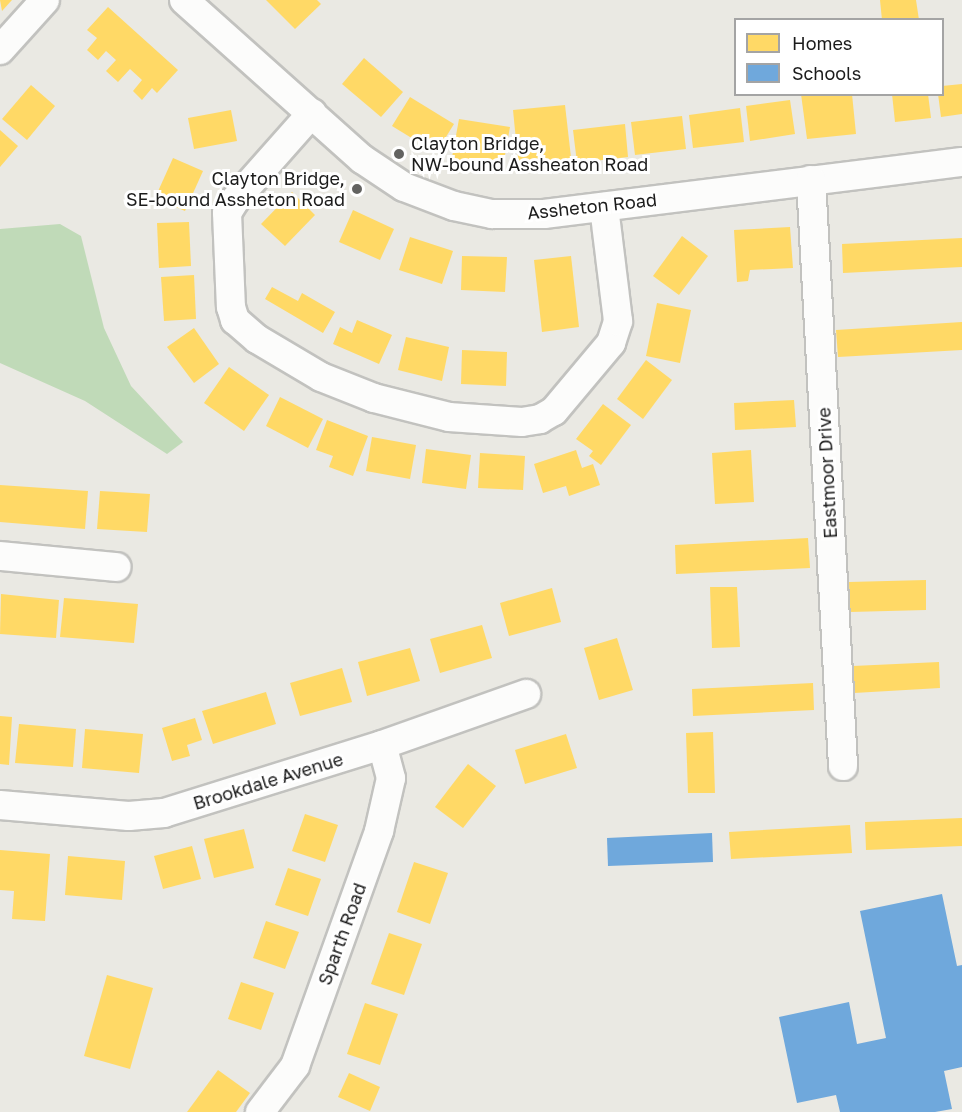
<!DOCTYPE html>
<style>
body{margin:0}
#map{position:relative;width:962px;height:1112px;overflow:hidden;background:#eae9e3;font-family:"Golos Text",sans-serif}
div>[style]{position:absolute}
.forest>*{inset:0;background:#c0dab8}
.homes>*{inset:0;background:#ffd966}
.schools>*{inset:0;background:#6fa8dc}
.roads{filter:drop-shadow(2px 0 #c2c2bf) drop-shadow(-2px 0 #c2c2bf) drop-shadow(0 2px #c2c2bf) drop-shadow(0 -2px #c2c2bf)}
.minor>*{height:28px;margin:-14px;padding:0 14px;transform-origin:14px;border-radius:14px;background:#fcfcfb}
.dots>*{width:16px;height:16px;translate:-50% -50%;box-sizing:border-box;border:3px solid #fff;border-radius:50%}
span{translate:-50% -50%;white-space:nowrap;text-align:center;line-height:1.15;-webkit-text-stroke:6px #fff;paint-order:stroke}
.poi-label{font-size:18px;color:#1b1b1b}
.left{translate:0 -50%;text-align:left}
.right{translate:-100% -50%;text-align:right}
.street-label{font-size:18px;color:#1b1b1b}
.legend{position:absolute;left:734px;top:18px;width:210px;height:78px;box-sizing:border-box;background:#fff;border:2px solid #a4a4a4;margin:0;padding:8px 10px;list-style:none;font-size:18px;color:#1b1b1b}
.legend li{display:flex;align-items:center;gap:12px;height:30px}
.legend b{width:30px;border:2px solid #a4a4a4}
</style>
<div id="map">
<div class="forest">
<i style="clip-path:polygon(60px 224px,81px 236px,104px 328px,131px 386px,183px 442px,167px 454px,85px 401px,0 363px,0 229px)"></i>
</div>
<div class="homes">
<i style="clip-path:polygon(0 0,12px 0,2px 11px)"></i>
<i style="clip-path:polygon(266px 0,317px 0,321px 4px,295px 29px)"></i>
<i style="clip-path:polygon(880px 0,916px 0,919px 20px,882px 20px)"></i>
<i style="clip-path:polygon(108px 7px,178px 70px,157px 93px,152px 88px,142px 100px,133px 91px,142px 80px,130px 69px,118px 82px,106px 71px,116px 60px,106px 51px,98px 60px,87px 50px,97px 38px,87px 30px)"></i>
<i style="clip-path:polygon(364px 58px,403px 92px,381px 117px,342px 84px)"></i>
<i style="clip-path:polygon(962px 84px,962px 114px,941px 117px,938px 94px,942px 94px,942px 86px)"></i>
<i style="clip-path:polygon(31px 85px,55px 106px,27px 140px,2px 119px)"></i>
<i style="clip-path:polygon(801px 94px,852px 94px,856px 134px,807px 139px)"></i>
<i style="clip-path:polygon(892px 94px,928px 94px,931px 118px,895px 122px)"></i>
<i style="clip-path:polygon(410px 97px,454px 124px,436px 153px,392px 126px)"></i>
<i style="clip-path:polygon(790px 100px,795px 134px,750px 141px,746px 106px)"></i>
<i style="clip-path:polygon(565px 105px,572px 166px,519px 171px,513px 110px)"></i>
<i style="clip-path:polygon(740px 108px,744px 142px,693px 148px,689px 115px)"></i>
<i style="clip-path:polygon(231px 110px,237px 141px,194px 149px,188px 118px)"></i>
<i style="clip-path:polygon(682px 116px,686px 149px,635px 155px,631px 122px)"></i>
<i style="clip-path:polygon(459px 119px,510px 127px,502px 172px,451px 163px)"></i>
<i style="clip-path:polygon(625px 124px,628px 157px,577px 163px,573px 130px)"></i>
<i style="clip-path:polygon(0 130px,18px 146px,0 167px)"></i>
<i style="clip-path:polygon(173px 158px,203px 171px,185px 211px,155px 198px)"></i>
<i style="clip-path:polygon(292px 192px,315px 215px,285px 246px,261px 224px)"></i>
<i style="clip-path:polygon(353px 210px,394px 229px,380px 260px,339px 242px)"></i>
<i style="clip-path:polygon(189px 222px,191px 266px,159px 268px,157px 223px)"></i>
<i style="clip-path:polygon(790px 227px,793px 268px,750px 270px,748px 281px,737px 282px,734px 230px)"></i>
<i style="clip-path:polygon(682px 236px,708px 256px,679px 295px,653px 276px)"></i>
<i style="clip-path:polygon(410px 237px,453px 251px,442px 284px,399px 270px)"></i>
<i style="clip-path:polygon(962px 238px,962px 267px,843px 273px,842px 244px)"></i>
<i style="clip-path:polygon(462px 256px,507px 257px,505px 292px,461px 290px)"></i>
<i style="clip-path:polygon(571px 256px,579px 327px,542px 332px,534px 260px)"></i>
<i style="clip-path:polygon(194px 275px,196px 319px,164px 321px,161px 277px)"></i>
<i style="clip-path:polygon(272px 287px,298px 301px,302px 293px,335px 312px,323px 333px,265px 299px)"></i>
<i style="clip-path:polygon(657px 303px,691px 310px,680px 363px,646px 356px)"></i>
<i style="clip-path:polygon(357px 320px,392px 335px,379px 364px,333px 344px,340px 327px,352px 333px)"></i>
<i style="clip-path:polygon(962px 322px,962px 350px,838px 357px,836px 330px)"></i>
<i style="clip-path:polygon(194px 328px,219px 364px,194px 383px,167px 347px)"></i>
<i style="clip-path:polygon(406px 337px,449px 347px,442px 381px,398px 370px)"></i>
<i style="clip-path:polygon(462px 350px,507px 352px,506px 386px,461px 384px)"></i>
<i style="clip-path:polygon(646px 360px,672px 380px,643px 419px,617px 399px)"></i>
<i style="clip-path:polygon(229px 367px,269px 395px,244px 431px,204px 403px)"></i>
<i style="clip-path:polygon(280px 397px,323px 419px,308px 448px,266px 426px)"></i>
<i style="clip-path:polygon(794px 400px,796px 427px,735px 430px,734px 403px)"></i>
<i style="clip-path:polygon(603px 404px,631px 425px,601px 465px,589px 456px,593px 451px,576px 439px)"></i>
<i style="clip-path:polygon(327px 420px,368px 436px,353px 476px,329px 467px,333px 456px,316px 450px)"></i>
<i style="clip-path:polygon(372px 437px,416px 445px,410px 479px,366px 471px)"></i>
<i style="clip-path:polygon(426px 449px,471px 455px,466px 489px,422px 483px)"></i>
<i style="clip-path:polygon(576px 450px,582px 468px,593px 464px,600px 485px,569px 496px,566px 486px,543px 493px,534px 464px)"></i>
<i style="clip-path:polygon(751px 450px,754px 502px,715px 504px,712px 453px)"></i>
<i style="clip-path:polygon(480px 453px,525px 456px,523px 490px,478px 488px)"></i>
<i style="clip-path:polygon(0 485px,88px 491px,85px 529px,0 522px)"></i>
<i style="clip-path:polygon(100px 491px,150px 494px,147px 532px,97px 529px)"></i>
<i style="clip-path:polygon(808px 538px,810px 568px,676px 574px,675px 545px)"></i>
<i style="clip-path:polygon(926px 580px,926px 610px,850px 612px,849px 582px)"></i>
<i style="clip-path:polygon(710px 587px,737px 587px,740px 647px,712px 648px)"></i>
<i style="clip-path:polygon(552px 588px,561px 622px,509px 636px,500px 603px)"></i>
<i style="clip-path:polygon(1px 594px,59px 600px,56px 638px,0 634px)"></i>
<i style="clip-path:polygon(64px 598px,138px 604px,134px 643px,60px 637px)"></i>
<i style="clip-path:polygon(482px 625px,492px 658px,440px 673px,430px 639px)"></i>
<i style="clip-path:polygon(617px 638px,633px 690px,599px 700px,584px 648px)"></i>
<i style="clip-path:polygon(410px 648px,420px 681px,367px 696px,358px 662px)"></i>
<i style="clip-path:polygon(939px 662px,940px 688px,854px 693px,853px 666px)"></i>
<i style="clip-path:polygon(342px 668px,352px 702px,300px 716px,290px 683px)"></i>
<i style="clip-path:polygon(813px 683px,814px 710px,693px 716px,692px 689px)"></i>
<i style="clip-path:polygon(266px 692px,276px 724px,213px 744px,202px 711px)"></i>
<i style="clip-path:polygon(0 716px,12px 717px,9px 765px,0 764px)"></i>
<i style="clip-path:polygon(195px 718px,202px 740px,187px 745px,190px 756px,172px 761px,162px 728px)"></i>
<i style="clip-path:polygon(19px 724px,76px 729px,73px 767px,15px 763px)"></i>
<i style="clip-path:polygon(85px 729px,143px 734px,139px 773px,82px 768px)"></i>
<i style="clip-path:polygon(713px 732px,715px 793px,688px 793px,686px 733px)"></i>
<i style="clip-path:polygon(566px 734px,577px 768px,525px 784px,515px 750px)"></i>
<i style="clip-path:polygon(468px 764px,496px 786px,463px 828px,435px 807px)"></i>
<i style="clip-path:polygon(305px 814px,338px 825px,325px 862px,292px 851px)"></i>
<i style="clip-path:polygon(962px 818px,962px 846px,866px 850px,865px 822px)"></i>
<i style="clip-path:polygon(850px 825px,852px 853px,731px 859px,729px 832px)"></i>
<i style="clip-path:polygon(244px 829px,254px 868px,214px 878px,204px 839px)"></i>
<i style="clip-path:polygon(192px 846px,201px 879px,163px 889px,154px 856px)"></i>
<i style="clip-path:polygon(0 850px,50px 854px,45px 921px,12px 919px,14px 891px,0 890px)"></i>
<i style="clip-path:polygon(68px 856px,125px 861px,122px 900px,65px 895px)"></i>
<i style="clip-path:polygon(414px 862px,448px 873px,430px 924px,397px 912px)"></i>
<i style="clip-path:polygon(288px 868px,321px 879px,308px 916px,275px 905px)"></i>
<i style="clip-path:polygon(266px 921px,299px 932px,285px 969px,253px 958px)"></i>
<i style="clip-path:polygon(389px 933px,422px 944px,404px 995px,371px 984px)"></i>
<i style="clip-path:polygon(107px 975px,153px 988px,130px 1069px,84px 1056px)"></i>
<i style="clip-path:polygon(241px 982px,274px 993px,261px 1030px,228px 1019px)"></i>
<i style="clip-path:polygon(365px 1003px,398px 1014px,380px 1065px,347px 1054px)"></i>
<i style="clip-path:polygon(218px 1070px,250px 1093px,236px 1112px,187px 1112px)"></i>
<i style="clip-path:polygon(349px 1073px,380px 1087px,370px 1111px,338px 1097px)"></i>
</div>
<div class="schools">
<i style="clip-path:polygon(712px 833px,713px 862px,608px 866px,607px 838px)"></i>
<i style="clip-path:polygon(942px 894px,957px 966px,962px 965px,962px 1067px,944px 1071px,952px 1109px,935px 1112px,840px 1112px,836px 1095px,797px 1103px,779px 1017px,849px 1002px,857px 1044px,886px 1038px,860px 911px)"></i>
</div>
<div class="roads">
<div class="minor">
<i style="left:184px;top:0;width:239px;rotate:41.8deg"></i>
<i style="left:362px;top:159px;width:50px;rotate:33.7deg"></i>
<i style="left:404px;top:187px;width:53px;rotate:20.8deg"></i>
<i style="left:454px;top:206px;width:39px;rotate:12deg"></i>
<i style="left:492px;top:214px;width:52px"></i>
<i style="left:544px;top:214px;width:421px;rotate:-7.1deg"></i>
<i style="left:0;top:50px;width:67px;rotate:-48deg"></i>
<i style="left:312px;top:113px;width:116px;rotate:131.5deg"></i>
<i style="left:235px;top:200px;width:15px;rotate:122deg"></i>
<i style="left:227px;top:213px;width:94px;rotate:87.6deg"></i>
<i style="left:231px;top:307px;width:14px;rotate:73deg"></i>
<i style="left:235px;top:320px;width:29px;rotate:41deg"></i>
<i style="left:257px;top:339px;width:74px;rotate:30.7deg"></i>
<i style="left:321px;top:377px;width:57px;rotate:21.6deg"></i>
<i style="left:374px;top:398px;width:77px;rotate:14.2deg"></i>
<i style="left:449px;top:417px;width:73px;rotate:3.9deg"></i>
<i style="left:522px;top:422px;width:18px;rotate:-9deg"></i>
<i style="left:540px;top:419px;width:16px;rotate:-30deg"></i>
<i style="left:554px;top:411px;width:89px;rotate:-50deg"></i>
<i style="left:611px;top:343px;width:23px;rotate:-72deg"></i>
<i style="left:618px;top:321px;width:115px;rotate:-97deg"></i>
<i style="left:811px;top:180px;width:587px;rotate:86.87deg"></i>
<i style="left:0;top:556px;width:117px;rotate:5.4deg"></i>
<i style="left:0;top:805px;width:129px;rotate:4.9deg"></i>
<i style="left:129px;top:816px;width:35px;rotate:-5deg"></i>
<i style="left:164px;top:813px;width:228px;rotate:-17.3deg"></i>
<i style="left:382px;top:745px;width:153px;rotate:-19.5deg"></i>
<i style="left:260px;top:1112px;width:58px;rotate:-52.7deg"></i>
<i style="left:295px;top:1066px;width:250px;rotate:-70.3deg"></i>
<i style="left:379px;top:831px;width:54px;rotate:-77.2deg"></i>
<i style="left:391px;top:778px;width:34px;rotate:-105deg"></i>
</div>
</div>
<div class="dots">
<i style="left:399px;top:154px;background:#636361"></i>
<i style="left:357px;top:189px;background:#636361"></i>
</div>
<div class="poi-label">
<span class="left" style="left:411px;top:154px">Clayton Bridge,<br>NW-bound Assheaton Road</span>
<span class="right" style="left:345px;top:189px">Clayton Bridge,<br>SE-bound Assheton Road</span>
</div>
<div class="street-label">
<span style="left:592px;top:206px;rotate:-6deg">Assheton Road</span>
<span style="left:827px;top:473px;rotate:-93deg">Eastmoor Drive</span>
<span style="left:268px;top:781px;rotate:-17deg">Brookdale Avenue</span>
<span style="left:342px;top:934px;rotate:-70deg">Sparth Road</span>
</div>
<ul class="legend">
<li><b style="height:16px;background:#ffd966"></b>Homes</li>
<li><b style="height:16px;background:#6fa8dc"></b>Schools</li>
</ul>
</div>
